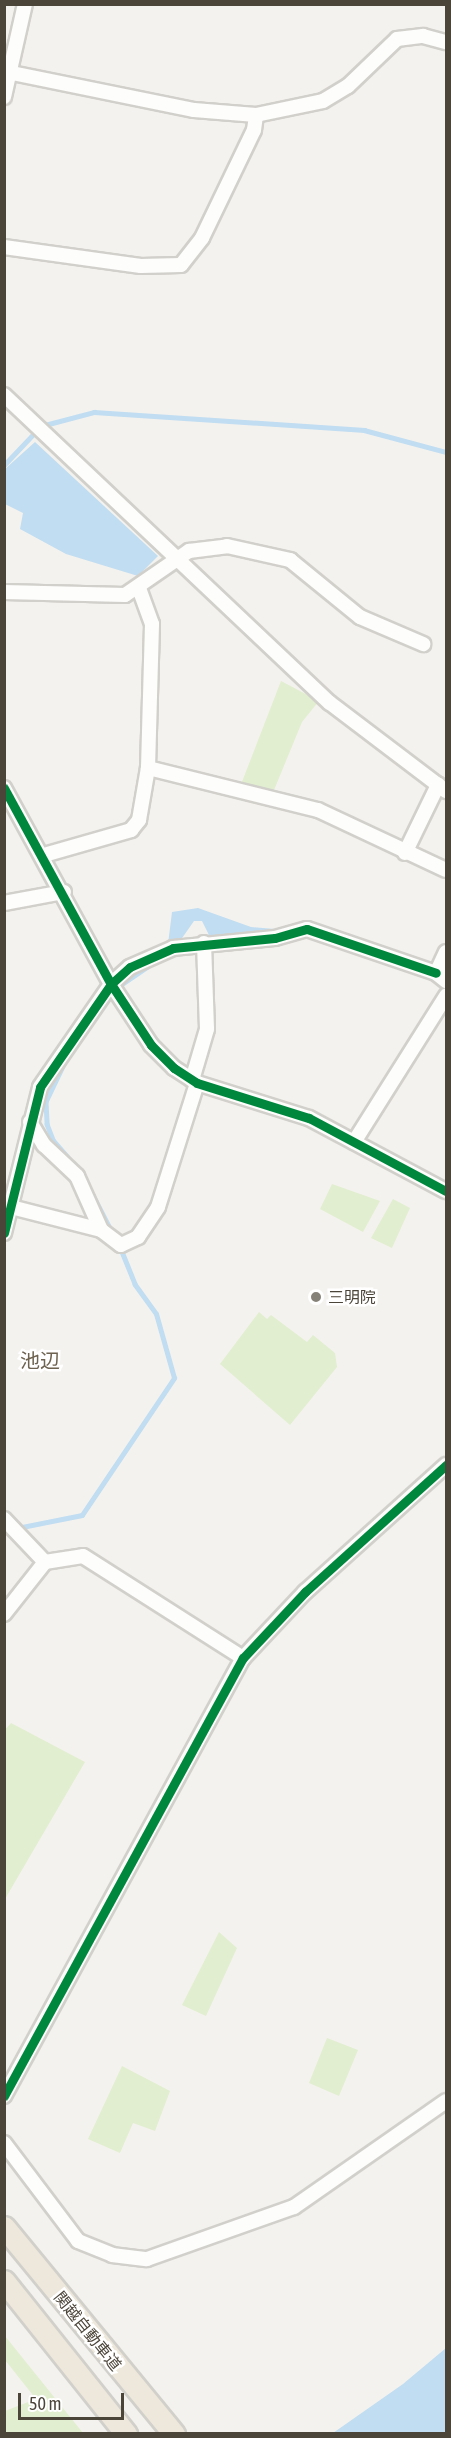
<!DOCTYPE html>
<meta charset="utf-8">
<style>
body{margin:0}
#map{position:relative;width:451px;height:2438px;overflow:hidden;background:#f4f2ee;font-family:"Asap Condensed","Noto Sans JP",sans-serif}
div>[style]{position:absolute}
.green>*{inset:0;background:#e1eecf}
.water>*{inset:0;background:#c0ddf1}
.stream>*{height:4.5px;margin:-2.25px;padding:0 2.25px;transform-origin:2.25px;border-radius:2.25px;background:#c0ddf1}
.roads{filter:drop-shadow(2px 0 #d2d0cb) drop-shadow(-2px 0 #d2d0cb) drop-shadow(0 2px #d2d0cb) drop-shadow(0 -2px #d2d0cb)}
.minor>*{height:14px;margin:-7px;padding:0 7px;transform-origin:7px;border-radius:7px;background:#fdfdfc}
.highway>*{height:21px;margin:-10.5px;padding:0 10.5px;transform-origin:10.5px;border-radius:10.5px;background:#ede8db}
.cycleway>*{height:9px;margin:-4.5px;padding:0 4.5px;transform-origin:4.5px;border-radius:4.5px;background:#00873e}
.dots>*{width:16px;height:16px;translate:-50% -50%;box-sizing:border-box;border:3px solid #fff;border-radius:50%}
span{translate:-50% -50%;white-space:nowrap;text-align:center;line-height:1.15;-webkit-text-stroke:5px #fff;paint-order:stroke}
.poi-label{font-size:16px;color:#4b4439}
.left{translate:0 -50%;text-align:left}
.street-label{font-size:16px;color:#4b4439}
.quarter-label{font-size:20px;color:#6e6250}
.frame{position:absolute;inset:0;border:6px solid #4b4439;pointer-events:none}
.scale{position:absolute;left:18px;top:2393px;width:106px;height:27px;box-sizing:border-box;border:3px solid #4b4439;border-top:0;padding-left:8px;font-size:18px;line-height:21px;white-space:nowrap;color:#4b4439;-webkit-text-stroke:4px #fff;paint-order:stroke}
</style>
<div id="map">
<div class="green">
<i style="clip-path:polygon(281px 681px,319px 701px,302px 722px,272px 795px,240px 787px)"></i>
<i style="clip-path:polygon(332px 1184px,380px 1201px,363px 1232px,320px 1209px)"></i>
<i style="clip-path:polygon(393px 1199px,410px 1208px,392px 1248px,371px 1238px)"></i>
<i style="clip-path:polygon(259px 1312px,267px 1319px,271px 1315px,307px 1342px,313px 1335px,335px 1353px,337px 1367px,290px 1425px,220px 1364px)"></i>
<i style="clip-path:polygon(11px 1723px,85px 1762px,5px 1899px,4px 1731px)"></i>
<i style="clip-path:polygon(219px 1932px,237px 1948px,206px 2016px,182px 2005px)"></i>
<i style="clip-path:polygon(327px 2038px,358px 2050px,339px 2096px,309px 2083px)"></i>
<i style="clip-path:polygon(122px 2066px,170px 2091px,155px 2131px,133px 2123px,120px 2153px,88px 2139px)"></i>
<i style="clip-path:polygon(5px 2336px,83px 2433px,5px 2433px,5px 2411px,36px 2399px,5px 2360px)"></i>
</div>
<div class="water">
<i style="clip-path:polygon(35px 442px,158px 556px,138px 576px,66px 554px,20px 529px,23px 513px,5px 504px,5px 469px)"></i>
<i style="clip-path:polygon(198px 908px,251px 927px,275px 929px,273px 934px,210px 937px,202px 921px,194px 921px,180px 941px,168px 944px,172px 912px)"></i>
<i style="clip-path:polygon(446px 2348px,446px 2433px,333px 2433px,403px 2384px)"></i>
</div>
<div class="stream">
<i style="left:4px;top:465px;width:54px;rotate:-46.5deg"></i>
<i style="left:41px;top:426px;width:55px;rotate:-14.8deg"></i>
<i style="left:94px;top:412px;width:271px;rotate:3.8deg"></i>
<i style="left:364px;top:430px;width:85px;rotate:15deg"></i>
<i style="left:119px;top:986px;width:50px;rotate:-34.3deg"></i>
<i style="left:66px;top:1060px;width:47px;rotate:115.5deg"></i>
<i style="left:46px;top:1102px;width:22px;rotate:87deg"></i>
<i style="left:47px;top:1124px;width:17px;rotate:69deg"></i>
<i style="left:53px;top:1140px;width:40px;rotate:49deg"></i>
<i style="left:92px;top:1193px;width:46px;rotate:62.9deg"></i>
<i style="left:17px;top:1528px;width:66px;rotate:-11.3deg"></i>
<i style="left:82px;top:1515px;width:165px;rotate:-56.1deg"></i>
<i style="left:174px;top:1378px;width:66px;rotate:-105.7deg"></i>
<i style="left:156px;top:1314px;width:36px;rotate:-126deg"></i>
<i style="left:135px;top:1285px;width:38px;rotate:-112deg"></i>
</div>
<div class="roads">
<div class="minor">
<i style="left:12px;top:73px;width:186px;rotate:11.5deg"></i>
<i style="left:194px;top:110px;width:62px;rotate:4.6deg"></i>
<i style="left:256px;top:115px;width:68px;rotate:-11.8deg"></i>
<i style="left:323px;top:101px;width:29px;rotate:-31deg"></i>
<i style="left:348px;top:86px;width:68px;rotate:-43.8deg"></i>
<i style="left:397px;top:39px;width:26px;rotate:-7deg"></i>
<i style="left:423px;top:36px;width:24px;rotate:15deg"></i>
<i style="left:4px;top:97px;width:95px;rotate:-77.3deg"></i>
<i style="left:4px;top:247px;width:138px;rotate:7.9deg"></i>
<i style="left:141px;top:266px;width:40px;rotate:-1.4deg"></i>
<i style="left:181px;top:265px;width:34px;rotate:-52deg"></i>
<i style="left:202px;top:238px;width:120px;rotate:-64.3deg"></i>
<i style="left:254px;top:130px;width:15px;rotate:-82deg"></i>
<i style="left:4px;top:395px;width:448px;rotate:43.4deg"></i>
<i style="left:330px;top:703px;width:146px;rotate:37.2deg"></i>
<i style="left:4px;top:592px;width:121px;rotate:1.4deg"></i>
<i style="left:125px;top:595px;width:78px;rotate:-34.5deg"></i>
<i style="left:189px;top:551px;width:38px;rotate:-7deg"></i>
<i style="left:227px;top:546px;width:65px;rotate:12.5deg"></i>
<i style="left:290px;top:560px;width:90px;rotate:39.2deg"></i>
<i style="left:360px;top:617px;width:69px;rotate:23.2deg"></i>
<i style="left:148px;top:768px;width:175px;rotate:13.9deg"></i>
<i style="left:318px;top:810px;width:141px;rotate:25.1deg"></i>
<i style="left:4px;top:788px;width:223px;rotate:61.4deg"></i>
<i style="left:111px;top:984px;width:73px;rotate:56.7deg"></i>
<i style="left:151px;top:1045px;width:33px;rotate:45deg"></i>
<i style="left:174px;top:1068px;width:27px;rotate:33deg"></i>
<i style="left:197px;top:1083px;width:117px;rotate:17.4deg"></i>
<i style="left:309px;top:1118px;width:155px;rotate:28.1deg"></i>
<i style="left:405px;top:853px;width:76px;rotate:-64.1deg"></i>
<i style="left:44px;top:855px;width:91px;rotate:-16deg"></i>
<i style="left:131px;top:830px;width:13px;rotate:-51deg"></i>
<i style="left:139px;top:820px;width:53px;rotate:-80.2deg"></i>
<i style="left:148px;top:768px;width:144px;rotate:-88.4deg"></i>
<i style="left:152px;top:624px;width:37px;rotate:-110deg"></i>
<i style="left:4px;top:903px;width:61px;rotate:-10.4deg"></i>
<i style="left:446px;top:952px;width:23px;rotate:115deg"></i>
<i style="left:436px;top:973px;width:13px;rotate:39deg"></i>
<i style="left:192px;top:1080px;width:53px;rotate:-73.6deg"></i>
<i style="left:207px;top:1029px;width:86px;rotate:-92deg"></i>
<i style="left:30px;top:1122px;width:27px;rotate:59deg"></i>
<i style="left:44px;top:1145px;width:45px;rotate:43.2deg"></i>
<i style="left:77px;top:1176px;width:59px;rotate:66deg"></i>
<i style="left:101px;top:1230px;width:25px;rotate:37deg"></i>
<i style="left:121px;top:1245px;width:19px;rotate:-25deg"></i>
<i style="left:138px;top:1237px;width:36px;rotate:-56deg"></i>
<i style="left:158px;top:1207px;width:130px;rotate:-72.5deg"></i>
<i style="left:354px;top:1142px;width:173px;rotate:-57.8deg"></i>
<i style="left:11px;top:1207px;width:93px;rotate:14.3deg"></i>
<i style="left:4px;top:1233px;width:150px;rotate:-76.1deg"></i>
<i style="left:40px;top:1087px;width:125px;rotate:-55.4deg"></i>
<i style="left:111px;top:984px;width:25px;rotate:-42deg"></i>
<i style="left:130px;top:967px;width:47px;rotate:-23.8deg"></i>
<i style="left:173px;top:948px;width:102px;rotate:-5.6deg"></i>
<i style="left:275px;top:938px;width:33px;rotate:-16deg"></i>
<i style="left:307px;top:929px;width:136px;rotate:18.8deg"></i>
<i style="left:4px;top:1519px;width:59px;rotate:46.4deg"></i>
<i style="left:4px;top:1614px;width:66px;rotate:-51.7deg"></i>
<i style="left:45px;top:1562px;width:38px;rotate:-9deg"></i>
<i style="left:83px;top:1556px;width:190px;rotate:32.5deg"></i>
<i style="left:4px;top:2096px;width:499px;rotate:-61.4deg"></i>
<i style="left:243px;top:1658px;width:91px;rotate:-46.8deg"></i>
<i style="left:305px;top:1592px;width:190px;rotate:-42deg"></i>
<i style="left:4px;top:2143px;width:123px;rotate:52.9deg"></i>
<i style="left:78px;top:2241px;width:37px;rotate:22deg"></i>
<i style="left:112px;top:2255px;width:35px;rotate:7deg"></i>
<i style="left:147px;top:2259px;width:156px;rotate:-19.5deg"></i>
<i style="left:294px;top:2207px;width:185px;rotate:-34.9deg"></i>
</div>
<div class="highway">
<i style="left:4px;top:2227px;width:268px;rotate:50.6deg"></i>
<i style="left:4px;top:2281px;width:196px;rotate:51.4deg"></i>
</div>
</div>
<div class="cycleway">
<i style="left:4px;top:788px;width:223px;rotate:61.4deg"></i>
<i style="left:111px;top:984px;width:73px;rotate:56.7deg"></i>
<i style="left:151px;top:1045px;width:33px;rotate:45deg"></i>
<i style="left:174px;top:1068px;width:27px;rotate:33deg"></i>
<i style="left:197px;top:1083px;width:117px;rotate:17.4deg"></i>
<i style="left:309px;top:1118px;width:155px;rotate:28.1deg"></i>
<i style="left:4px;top:1233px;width:150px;rotate:-76.1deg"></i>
<i style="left:40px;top:1087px;width:125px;rotate:-55.4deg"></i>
<i style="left:111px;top:984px;width:25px;rotate:-42deg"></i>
<i style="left:130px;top:967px;width:47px;rotate:-23.8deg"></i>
<i style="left:173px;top:948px;width:102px;rotate:-5.6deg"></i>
<i style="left:275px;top:938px;width:33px;rotate:-16deg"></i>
<i style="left:307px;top:929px;width:136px;rotate:18.8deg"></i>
<i style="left:4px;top:2096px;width:499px;rotate:-61.4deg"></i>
<i style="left:243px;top:1658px;width:91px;rotate:-46.8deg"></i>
<i style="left:305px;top:1592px;width:190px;rotate:-42deg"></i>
</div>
<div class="dots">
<i style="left:316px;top:1297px;background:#868178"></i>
</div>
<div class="poi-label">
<span class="left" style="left:328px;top:1297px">三明院</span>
</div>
<div class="street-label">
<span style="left:88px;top:2331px;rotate:51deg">関越自動車道</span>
</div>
<div class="quarter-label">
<span style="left:40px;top:1360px">池辺</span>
</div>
<div class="frame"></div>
<div class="scale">50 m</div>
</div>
